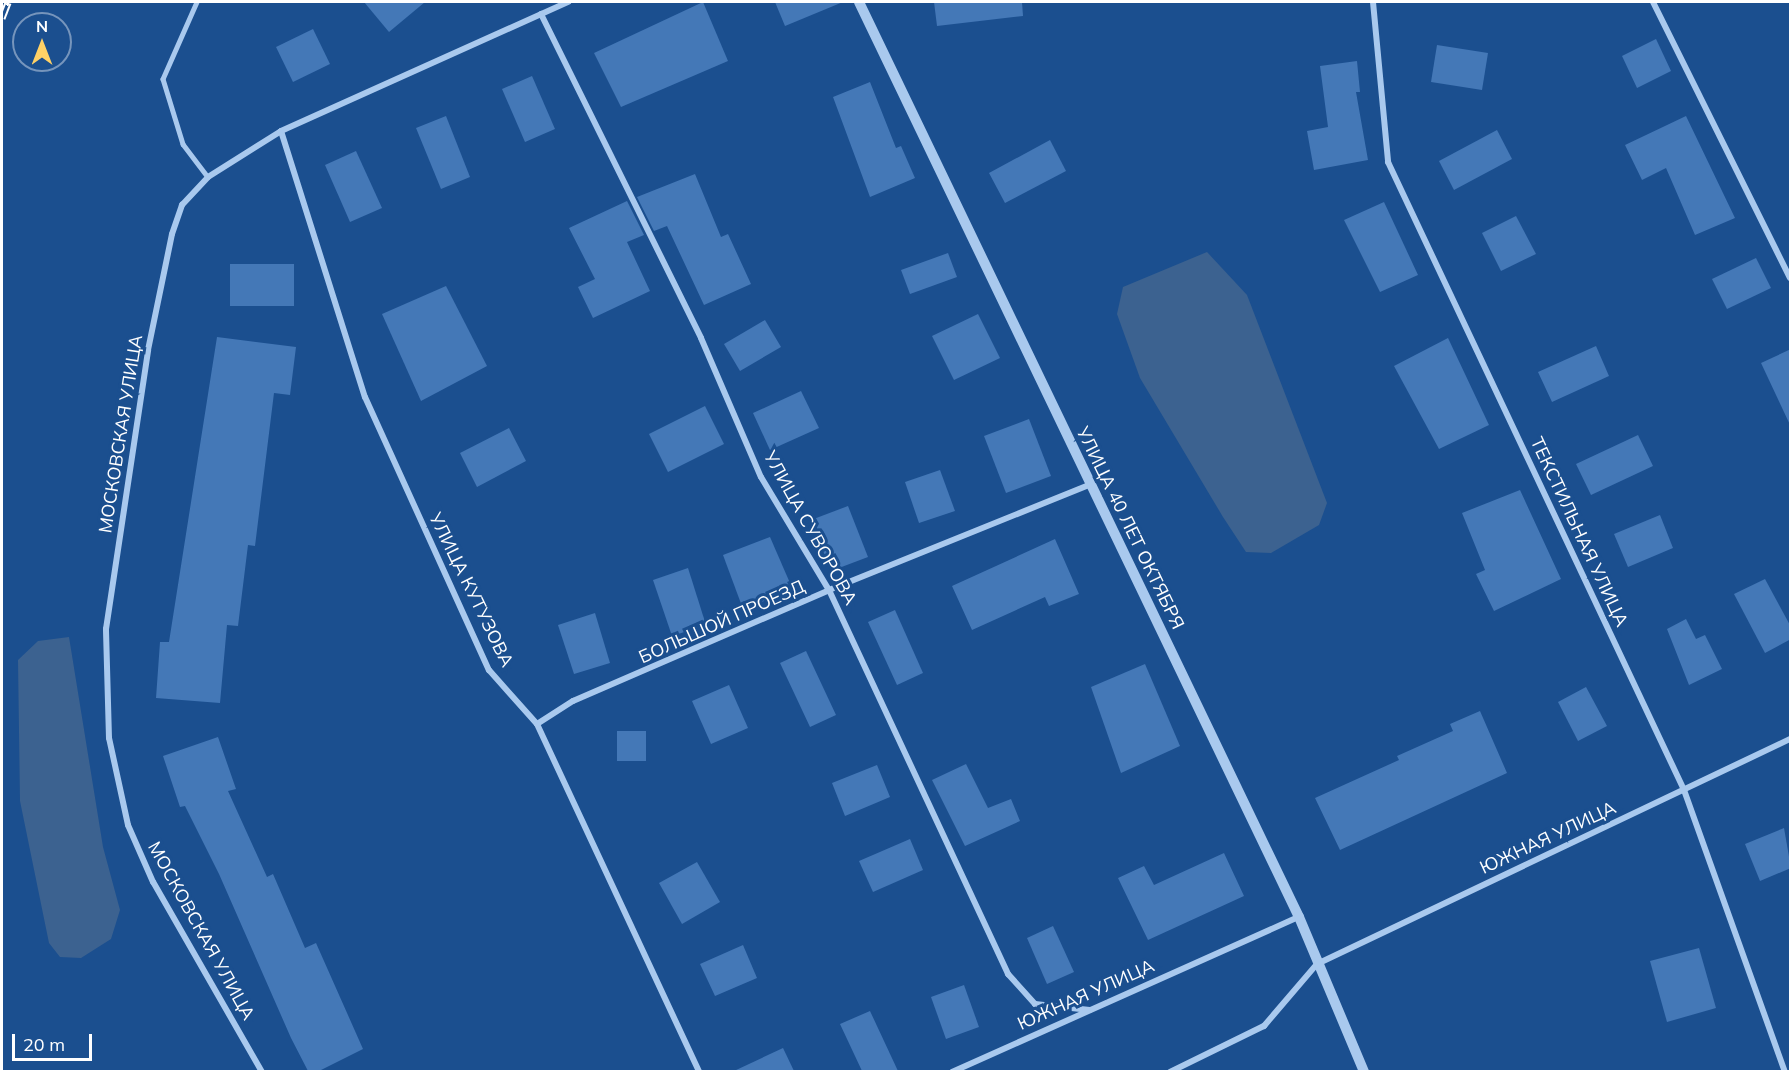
<!DOCTYPE html>
<meta charset="utf-8">
<style>
body{margin:0}
#map{position:relative;width:1792px;height:1073px;overflow:hidden;background:#1b4f8f;font-family:Mulish,sans-serif}
div>[style]{position:absolute}
.water>*{inset:0;background:#3c6290}
.building>*{inset:0;background:#4478b7}
.service>*{height:4.5px;margin:-2.25px;padding:0 2.25px;transform-origin:2.25px;border-radius:2.25px;background:#a9c9ee}
.minor>*{height:6px;margin:-3px;padding:0 3px;transform-origin:3px;border-radius:3px;background:#a9c9ee}
.tertiary>*{height:10px;margin:-5px;padding:0 5px;transform-origin:5px;border-radius:5px;background:#a9c9ee}
.rail>*{height:7px;margin-top:-3.5px;transform-origin:0;background:repeating-linear-gradient(90deg,#1b4f8f 0 14px,#fff 0 28px);box-sizing:border-box;border-block:2px solid #fff}
span{translate:-50% -50%;white-space:nowrap;text-align:center;line-height:1.15;-webkit-text-stroke:6px #1b4f8f;paint-order:stroke}
.street-label{font-size:18px;color:#fff}
.frame{position:absolute;inset:0;border:3px solid #fff;pointer-events:none}
.north{position:absolute;left:12px;top:12px;width:60px;height:60px;box-sizing:border-box;background:#1b4f8f;border:2px solid #7695bc;border-radius:50%;rotate:0deg;font-size:16px;font-weight:700;line-height:24px;text-align:center;color:#fff}
.north::after{content:'';display:block;margin:auto;width:21px;height:27px;background:#ffd166;clip-path:polygon(50% 0,100% 100%,50% 72%,0 100%)}
.scale{position:absolute;left:12px;top:1034px;width:80px;height:27px;box-sizing:border-box;border:3px solid #fff;border-top:0;padding-left:8px;font-size:18px;line-height:21px;white-space:nowrap;color:#fff;-webkit-text-stroke:4px #1b4f8f;paint-order:stroke}
</style>
<div id="map">
<div class="water">
<i style="clip-path:polygon(1207px 252px,1247px 295px,1327px 503px,1319px 525px,1271px 553px,1246px 552px,1223px 517px,1140px 378px,1117px 314px,1123px 287px)"></i>
<i style="clip-path:polygon(69px 637px,103px 847px,120px 910px,111px 939px,81px 958px,60px 957px,49px 943px,20px 801px,18px 660px,38px 641px)"></i>
</div>
<div class="building">
<i style="clip-path:polygon(364px 2px,425px 2px,389px 32px)"></i>
<i style="clip-path:polygon(703px 2px,728px 61px,621px 107px,594px 53px)"></i>
<i style="clip-path:polygon(775px 2px,843px 2px,785px 26px)"></i>
<i style="clip-path:polygon(934px 2px,1022px 2px,1023px 16px,937px 26px)"></i>
<i style="clip-path:polygon(313px 29px,330px 64px,293px 82px,276px 47px)"></i>
<i style="clip-path:polygon(1656px 39px,1671px 71px,1637px 88px,1622px 56px)"></i>
<i style="clip-path:polygon(1437px 45px,1488px 53px,1482px 90px,1431px 82px)"></i>
<i style="clip-path:polygon(1357px 61px,1360px 92px,1356px 92px,1368px 160px,1314px 170px,1307px 131px,1328px 127px,1320px 66px)"></i>
<i style="clip-path:polygon(532px 76px,555px 129px,525px 142px,502px 89px)"></i>
<i style="clip-path:polygon(870px 82px,896px 148px,901px 146px,915px 178px,870px 197px,833px 97px)"></i>
<i style="clip-path:polygon(446px 116px,470px 177px,441px 189px,416px 128px)"></i>
<i style="clip-path:polygon(1686px 116px,1735px 218px,1695px 235px,1666px 168px,1642px 180px,1625px 145px)"></i>
<i style="clip-path:polygon(1497px 130px,1512px 159px,1454px 190px,1439px 161px)"></i>
<i style="clip-path:polygon(1050px 140px,1066px 171px,1005px 203px,989px 173px)"></i>
<i style="clip-path:polygon(356px 151px,382px 208px,350px 222px,325px 165px)"></i>
<i style="clip-path:polygon(695px 174px,721px 237px,728px 234px,751px 284px,704px 305px,667px 226px,654px 231px,637px 197px)"></i>
<i style="clip-path:polygon(627px 201px,644px 235px,627px 242px,650px 291px,593px 318px,578px 287px,595px 279px,569px 228px)"></i>
<i style="clip-path:polygon(1384px 202px,1418px 275px,1380px 292px,1344px 220px)"></i>
<i style="clip-path:polygon(1516px 216px,1536px 254px,1501px 271px,1482px 233px)"></i>
<i style="clip-path:polygon(948px 253px,957px 277px,910px 294px,901px 270px)"></i>
<i style="clip-path:polygon(1756px 258px,1771px 288px,1727px 309px,1712px 279px)"></i>
<i style="clip-path:polygon(230px 264px,294px 264px,294px 306px,230px 306px)"></i>
<i style="clip-path:polygon(446px 286px,487px 366px,421px 401px,382px 314px)"></i>
<i style="clip-path:polygon(978px 314px,1000px 358px,954px 380px,932px 336px)"></i>
<i style="clip-path:polygon(765px 320px,781px 347px,740px 371px,724px 344px)"></i>
<i style="clip-path:polygon(217px 337px,296px 347px,290px 395px,274px 393px,255px 546px,248px 545px,238px 626px,227px 625px,220px 703px,156px 698px,160px 642px,169px 642px)"></i>
<i style="clip-path:polygon(1448px 338px,1489px 425px,1439px 449px,1394px 366px)"></i>
<i style="clip-path:polygon(1596px 346px,1609px 376px,1552px 402px,1538px 372px)"></i>
<i style="clip-path:polygon(1791px 349px,1791px 427px,1761px 363px)"></i>
<i style="clip-path:polygon(801px 391px,819px 428px,770px 450px,753px 413px)"></i>
<i style="clip-path:polygon(705px 406px,724px 444px,668px 472px,649px 434px)"></i>
<i style="clip-path:polygon(1029px 419px,1051px 476px,1006px 493px,984px 436px)"></i>
<i style="clip-path:polygon(509px 428px,526px 461px,477px 487px,460px 453px)"></i>
<i style="clip-path:polygon(1638px 435px,1653px 466px,1591px 495px,1576px 464px)"></i>
<i style="clip-path:polygon(940px 470px,955px 511px,919px 523px,905px 482px)"></i>
<i style="clip-path:polygon(1520px 490px,1561px 579px,1494px 611px,1476px 574px,1485px 570px,1462px 513px)"></i>
<i style="clip-path:polygon(848px 506px,868px 557px,831px 571px,811px 520px)"></i>
<i style="clip-path:polygon(1660px 515px,1673px 548px,1628px 567px,1614px 534px)"></i>
<i style="clip-path:polygon(770px 537px,793px 590px,743px 609px,723px 555px)"></i>
<i style="clip-path:polygon(1055px 539px,1079px 594px,1049px 606px,1045px 597px,972px 630px,952px 586px)"></i>
<i style="clip-path:polygon(688px 568px,706px 625px,672px 636px,653px 580px)"></i>
<i style="clip-path:polygon(1765px 579px,1791px 627px,1791px 639px,1765px 653px,1734px 594px)"></i>
<i style="clip-path:polygon(895px 610px,923px 673px,897px 685px,868px 622px)"></i>
<i style="clip-path:polygon(595px 613px,610px 663px,574px 674px,558px 625px)"></i>
<i style="clip-path:polygon(1686px 619px,1696px 639px,1705px 635px,1722px 669px,1689px 685px,1667px 629px)"></i>
<i style="clip-path:polygon(806px 651px,836px 715px,810px 727px,780px 663px)"></i>
<i style="clip-path:polygon(1145px 664px,1180px 746px,1121px 773px,1091px 687px)"></i>
<i style="clip-path:polygon(729px 685px,748px 728px,711px 744px,692px 701px)"></i>
<i style="clip-path:polygon(1586px 687px,1607px 726px,1578px 741px,1558px 702px)"></i>
<i style="clip-path:polygon(1480px 711px,1507px 773px,1340px 850px,1315px 798px,1399px 760px,1397px 756px,1453px 731px,1450px 724px)"></i>
<i style="clip-path:polygon(617px 731px,646px 731px,646px 761px,617px 761px)"></i>
<i style="clip-path:polygon(218px 737px,236px 789px,228px 791px,267px 877px,273px 874px,305px 948px,316px 943px,363px 1049px,319px 1071px,308px 1071px,291px 1038px,219px 874px,185px 806px,180px 807px,163px 756px)"></i>
<i style="clip-path:polygon(966px 764px,988px 808px,1011px 799px,1020px 821px,965px 846px,932px 780px)"></i>
<i style="clip-path:polygon(877px 765px,890px 797px,845px 816px,832px 783px)"></i>
<i style="clip-path:polygon(1784px 828px,1791px 868px,1760px 881px,1745px 844px)"></i>
<i style="clip-path:polygon(910px 839px,923px 870px,873px 892px,859px 861px)"></i>
<i style="clip-path:polygon(1224px 853px,1244px 896px,1148px 940px,1118px 878px,1144px 866px,1154px 885px)"></i>
<i style="clip-path:polygon(697px 862px,720px 902px,682px 924px,659px 883px)"></i>
<i style="clip-path:polygon(1053px 926px,1074px 972px,1047px 984px,1027px 938px)"></i>
<i style="clip-path:polygon(743px 945px,757px 978px,715px 996px,700px 964px)"></i>
<i style="clip-path:polygon(1699px 948px,1716px 1008px,1667px 1022px,1650px 961px)"></i>
<i style="clip-path:polygon(964px 985px,979px 1027px,946px 1039px,931px 997px)"></i>
<i style="clip-path:polygon(870px 1011px,898px 1071px,862px 1071px,840px 1024px)"></i>
<i style="clip-path:polygon(783px 1048px,794px 1071px,734px 1071px)"></i>
</div>
<div class="service">
<i style="left:197px;top:2px;width:84px;rotate:113.8deg"></i>
<i style="left:163px;top:79px;width:68px;rotate:72.9deg"></i>
<i style="left:183px;top:144px;width:41px;rotate:52.9deg"></i>
</div>
<div class="minor">
<i style="left:1373px;top:2px;width:161px;rotate:84.6deg"></i>
<i style="left:1388px;top:162px;width:694px;rotate:64.76deg"></i>
<i style="left:1684px;top:790px;width:300px;rotate:70.3deg"></i>
<i style="left:1653px;top:2px;width:308px;rotate:63.6deg"></i>
<i style="left:541px;top:14px;width:361px;rotate:63.7deg"></i>
<i style="left:701px;top:338px;width:151px;rotate:66.7deg"></i>
<i style="left:761px;top:477px;width:132px;rotate:59deg"></i>
<i style="left:829px;top:590px;width:424px;rotate:65deg"></i>
<i style="left:1008px;top:974px;width:40px;rotate:48deg"></i>
<i style="left:1035px;top:1004px;width:55px;rotate:6.2deg"></i>
<i style="left:281px;top:131px;width:279px;rotate:72.5deg"></i>
<i style="left:365px;top:397px;width:300px;rotate:65.6deg"></i>
<i style="left:489px;top:670px;width:72px;rotate:48.4deg"></i>
<i style="left:537px;top:724px;width:384px;rotate:65deg"></i>
<i style="left:537px;top:724px;width:43px;rotate:-32.6deg"></i>
<i style="left:573px;top:701px;width:279px;rotate:-23.4deg"></i>
<i style="left:829px;top:590px;width:283px;rotate:-22deg"></i>
<i style="left:262px;top:1072px;width:219px;rotate:-119.8deg"></i>
<i style="left:153px;top:882px;width:62px;rotate:-113.7deg"></i>
<i style="left:128px;top:825px;width:89px;rotate:-102.3deg"></i>
<i style="left:109px;top:738px;width:109px;rotate:-91.6deg"></i>
<i style="left:106px;top:629px;width:282px;rotate:-81.4deg"></i>
<i style="left:148px;top:350px;width:118px;rotate:-78.3deg"></i>
<i style="left:172px;top:234px;width:31px;rotate:-71deg"></i>
<i style="left:182px;top:205px;width:38px;rotate:-47deg"></i>
<i style="left:208px;top:177px;width:86px;rotate:-32.2deg"></i>
<i style="left:281px;top:131px;width:315px;rotate:-24.2deg"></i>
<i style="left:952px;top:1072px;width:380px;rotate:-24.1deg"></i>
<i style="left:1170px;top:1072px;width:105px;rotate:-26.1deg"></i>
<i style="left:1264px;top:1026px;width:82px;rotate:-49.5deg"></i>
<i style="left:1317px;top:964px;width:524px;rotate:-25.44deg"></i>
</div>
<div class="tertiary">
<i style="left:859px;top:2px;width:1015px;rotate:64.32deg"></i>
<i style="left:1299px;top:917px;width:168px;rotate:67.2deg"></i>
</div>
<div class="rail">
<i style="left:2px;top:18px;width:17px;rotate:-69deg"></i>
</div>
<div class="street-label">
<span style="left:121px;top:434px;rotate:-81deg">МОСКОВСКАЯ УЛИЦА</span>
<span style="left:810px;top:528px;rotate:61deg">УЛИЦА СУВОРОВА</span>
<span style="left:1130px;top:528px;rotate:64deg">УЛИЦА 40 ЛЕТ ОКТЯБРЯ</span>
<span style="left:1579px;top:532px;rotate:65deg">ТЕКСТИЛЬНАЯ УЛИЦА</span>
<span style="left:471px;top:590px;rotate:64deg">УЛИЦА КУТУЗОВА</span>
<span style="left:722px;top:622px;rotate:-24deg">БОЛЬШОЙ ПРОЕЗД</span>
<span style="left:1548px;top:838px;rotate:-25deg">ЮЖНАЯ УЛИЦА</span>
<span style="left:201px;top:931px;rotate:61deg">МОСКОВСКАЯ УЛИЦА</span>
<span style="left:1086px;top:995px;rotate:-24deg">ЮЖНАЯ УЛИЦА</span>
</div>
<div class="frame"></div>
<div class="north">N</div>
<div class="scale">20 m</div>
</div>
